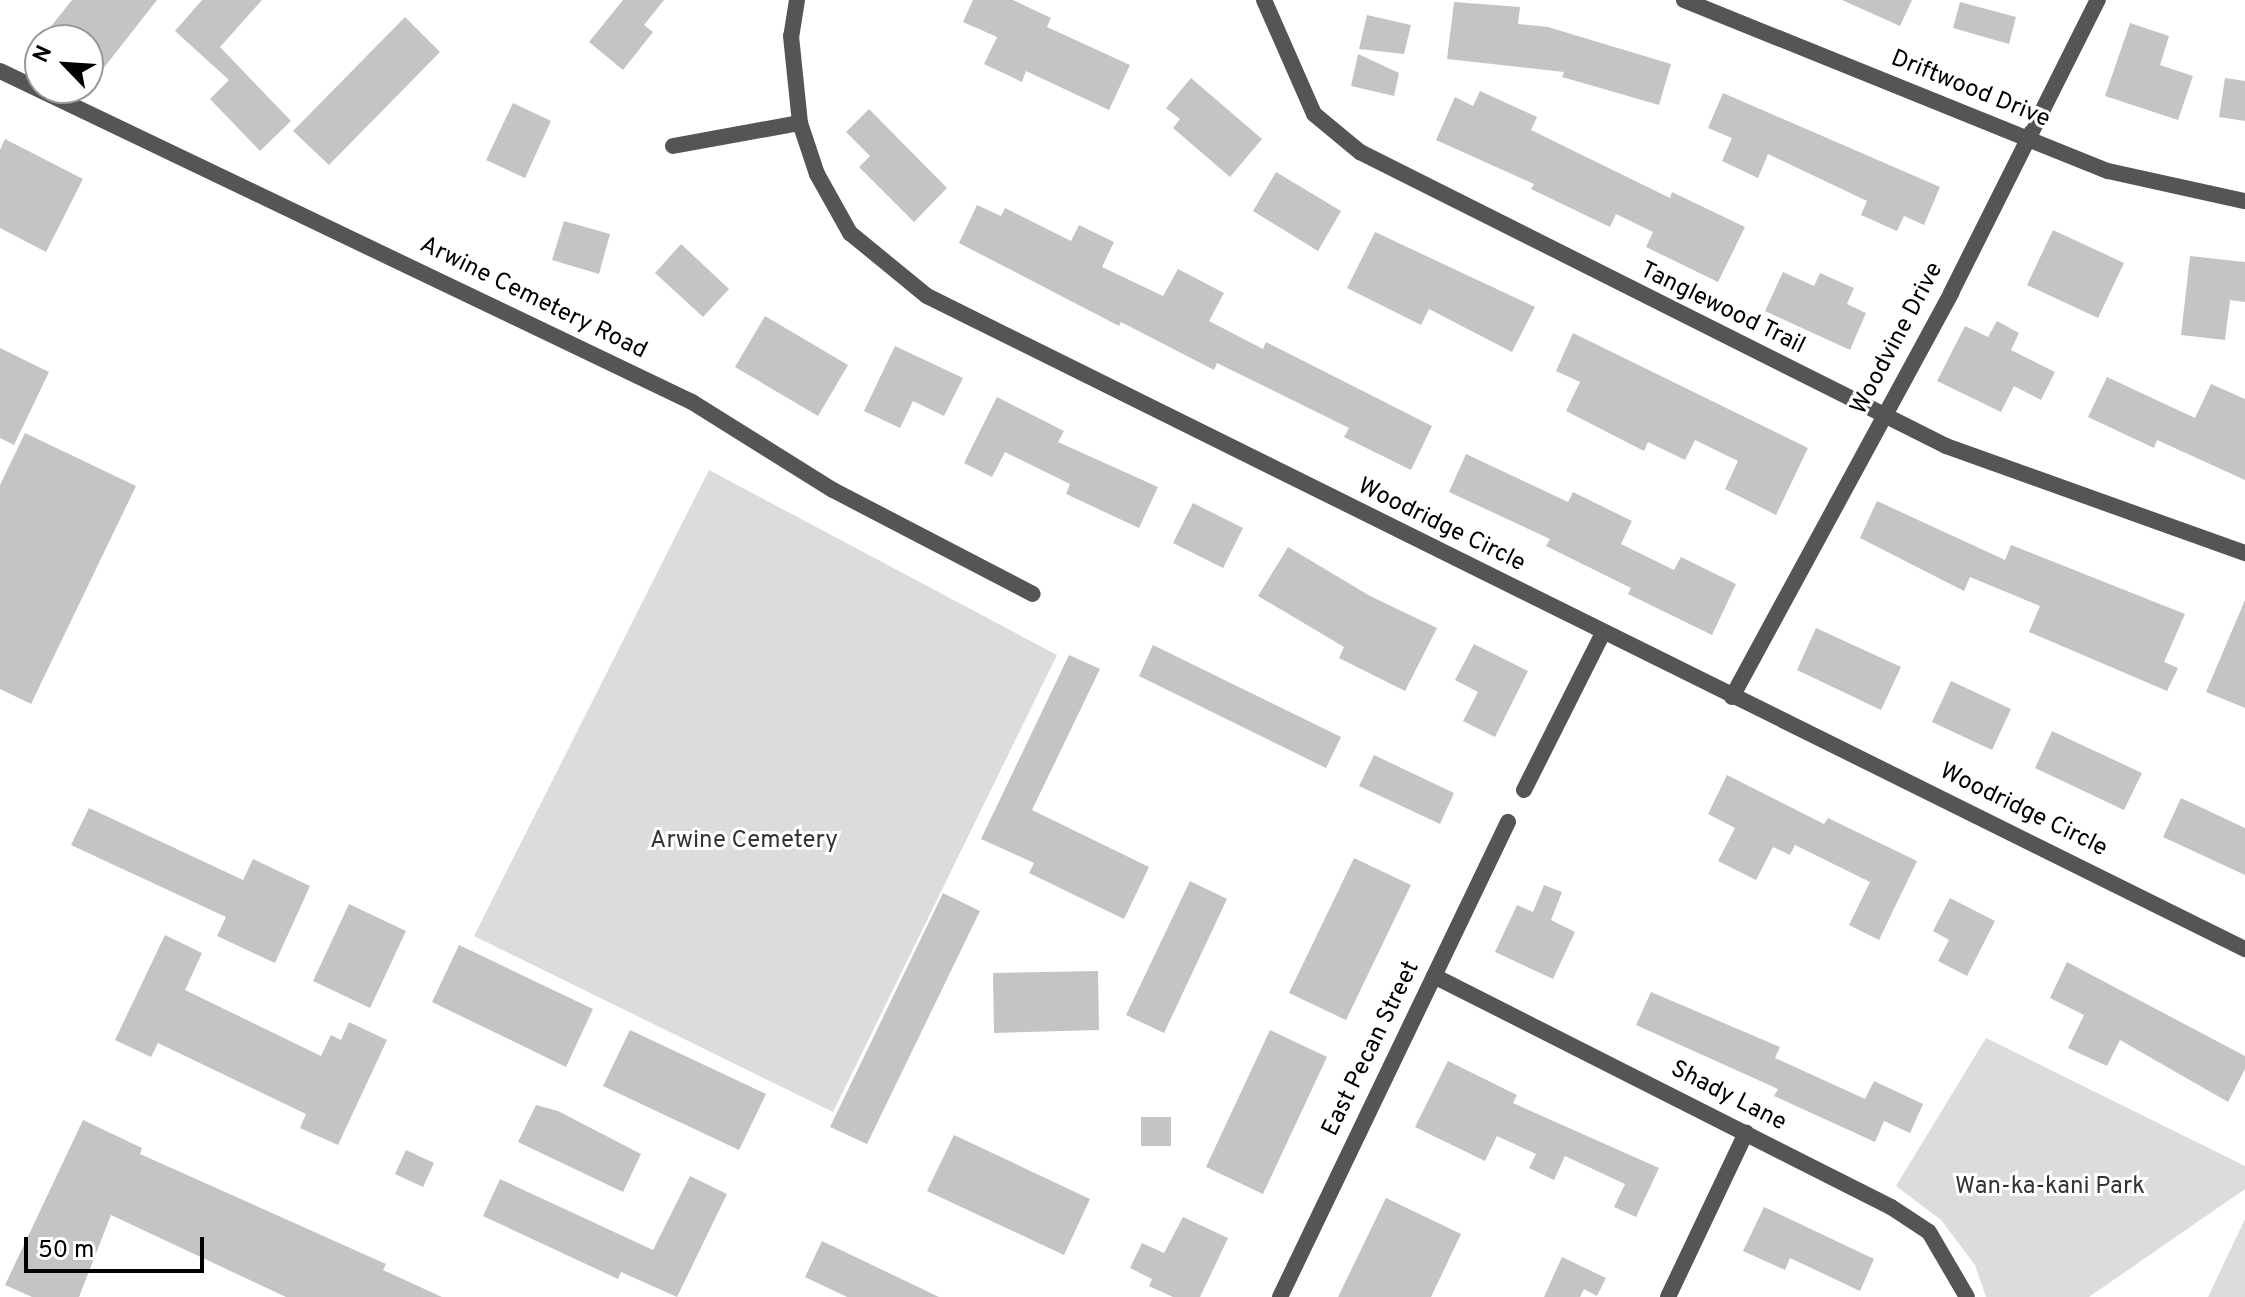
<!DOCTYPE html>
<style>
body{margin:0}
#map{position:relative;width:2245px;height:1297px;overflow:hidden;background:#fff;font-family:Overpass,sans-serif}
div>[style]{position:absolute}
.green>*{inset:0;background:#dcdcdc}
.building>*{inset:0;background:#c4c4c4}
.street>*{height:16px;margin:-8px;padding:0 8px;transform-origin:8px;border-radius:8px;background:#555}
span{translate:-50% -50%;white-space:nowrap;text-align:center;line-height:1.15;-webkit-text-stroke:6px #fff;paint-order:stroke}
.street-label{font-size:24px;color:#000}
.park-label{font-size:24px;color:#333}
.north{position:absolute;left:24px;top:24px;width:80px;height:80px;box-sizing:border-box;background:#fff;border:2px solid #999;border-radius:50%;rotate:295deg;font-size:22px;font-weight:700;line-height:32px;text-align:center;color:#000}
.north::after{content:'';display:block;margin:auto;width:28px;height:36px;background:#000;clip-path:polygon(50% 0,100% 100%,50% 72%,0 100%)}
.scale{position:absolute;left:24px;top:1237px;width:180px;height:36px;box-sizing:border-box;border:4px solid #000;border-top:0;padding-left:10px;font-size:24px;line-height:28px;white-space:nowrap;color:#000;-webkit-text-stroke:6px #fff;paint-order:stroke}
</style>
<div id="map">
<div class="green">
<i style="clip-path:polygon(709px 470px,1057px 655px,833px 1112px,474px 936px)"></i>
<i style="clip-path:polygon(1986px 1038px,2245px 1166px,2245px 1189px,2089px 1297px,1986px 1297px,1975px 1265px,1941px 1220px,1896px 1186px)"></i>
<i style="clip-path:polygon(2245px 1219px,2245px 1297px,2208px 1297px)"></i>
</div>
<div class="building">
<i style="clip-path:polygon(72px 0,157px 0,88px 88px,88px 40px,40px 40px)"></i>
<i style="clip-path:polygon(202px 0,262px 0,220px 47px,291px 121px,260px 151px,210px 99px,229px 80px,175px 31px)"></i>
<i style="clip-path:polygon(623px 0,664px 0,644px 25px,653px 32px,623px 70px,589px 42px)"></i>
<i style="clip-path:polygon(973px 0,1013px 0,1051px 18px,1047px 27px,1130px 65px,1109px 110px,1026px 71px,1022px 82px,984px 64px,997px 37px,963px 22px)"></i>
<i style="clip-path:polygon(1842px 0,1912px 0,1900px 26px)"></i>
<i style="clip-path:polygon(1454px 2px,1520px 7px,1518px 24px,1548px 27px,1671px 64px,1659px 105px,1562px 77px,1564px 72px,1447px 59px)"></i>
<i style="clip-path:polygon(1960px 2px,2016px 17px,2009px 44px,1953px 28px)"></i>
<i style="clip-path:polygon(1367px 15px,1411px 25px,1404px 54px,1359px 49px)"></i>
<i style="clip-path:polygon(405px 17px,440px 52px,329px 165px,293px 131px)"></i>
<i style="clip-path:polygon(2130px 23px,2169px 36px,2160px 65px,2193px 76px,2178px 120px,2105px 96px)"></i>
<i style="clip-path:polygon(1358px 54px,1399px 73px,1394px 96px,1351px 86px)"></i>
<i style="clip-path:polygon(1191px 78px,1262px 139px,1230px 177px,1173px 128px,1180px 119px,1166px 108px)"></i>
<i style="clip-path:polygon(2225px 78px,2245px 81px,2245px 121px,2219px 117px)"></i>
<i style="clip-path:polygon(1480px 91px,1537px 117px,1531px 130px,1670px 198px,1672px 192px,1745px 227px,1718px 282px,1646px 247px,1653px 232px,1616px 214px,1610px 227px,1531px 189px,1534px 184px,1436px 140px,1455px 97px,1473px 106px)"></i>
<i style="clip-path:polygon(1723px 93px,1940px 187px,1924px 225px,1904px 216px,1897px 231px,1861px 215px,1867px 201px,1768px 154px,1758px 178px,1722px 161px,1732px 138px,1708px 128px)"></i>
<i style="clip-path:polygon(513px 103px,551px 121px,525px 178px,486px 160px)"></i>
<i style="clip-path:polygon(869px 109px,947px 188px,914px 222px,859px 167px,870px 156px,846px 132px)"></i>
<i style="clip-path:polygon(5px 139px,83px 179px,46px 252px,0 228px,0 150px)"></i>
<i style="clip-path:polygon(1276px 172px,1341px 211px,1318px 251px,1253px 211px)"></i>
<i style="clip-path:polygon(977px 205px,1001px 216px,1005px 208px,1071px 241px,1079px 225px,1114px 242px,1102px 267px,1163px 296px,1178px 269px,1224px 293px,1209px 321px,1263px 349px,1266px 342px,1432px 426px,1411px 470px,1344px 437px,1349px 428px,1217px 363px,1214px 370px,1121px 322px,1119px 326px,959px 243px)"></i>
<i style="clip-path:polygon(564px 221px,610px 234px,599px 274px,552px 260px)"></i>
<i style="clip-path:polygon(2053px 230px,2124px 263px,2098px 318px,2027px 285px)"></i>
<i style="clip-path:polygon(1375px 232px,1535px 307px,1512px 352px,1429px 309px,1421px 325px,1347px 288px)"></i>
<i style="clip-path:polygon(681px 244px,729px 289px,703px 317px,655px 273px)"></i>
<i style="clip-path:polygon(2190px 256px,2245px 262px,2245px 302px,2230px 300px,2225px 340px,2181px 335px)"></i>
<i style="clip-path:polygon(1783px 272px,1814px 286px,1820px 273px,1854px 288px,1847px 304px,1866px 313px,1850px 350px,1765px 311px)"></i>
<i style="clip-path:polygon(765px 316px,848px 365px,818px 416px,735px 367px)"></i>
<i style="clip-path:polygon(1997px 321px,2019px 333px,2011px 350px,2055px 372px,2041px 400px,2014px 386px,2001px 412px,1937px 381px,1965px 326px,1988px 337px)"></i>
<i style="clip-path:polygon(1573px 333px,1808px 448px,1776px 515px,1725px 489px,1738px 461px,1695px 440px,1685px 460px,1648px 442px,1644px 451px,1566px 411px,1580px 382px,1556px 371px)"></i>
<i style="clip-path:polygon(895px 346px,963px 378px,944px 416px,913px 401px,900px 428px,864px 411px)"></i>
<i style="clip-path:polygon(0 348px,49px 372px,14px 445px,0 438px)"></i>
<i style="clip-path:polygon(2107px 377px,2195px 418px,2211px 384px,2245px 399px,2245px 480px,2157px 440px,2154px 448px,2088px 417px)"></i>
<i style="clip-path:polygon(997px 397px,1064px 431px,1058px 442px,1158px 487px,1139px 528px,1066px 494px,1070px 484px,1005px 452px,992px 477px,964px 463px)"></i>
<i style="clip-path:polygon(25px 433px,136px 486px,31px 704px,0 689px,0 485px)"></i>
<i style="clip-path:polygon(1466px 454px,1568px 502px,1573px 492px,1632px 521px,1621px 544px,1674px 570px,1681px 557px,1736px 584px,1712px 635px,1628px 594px,1631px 588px,1546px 546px,1550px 539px,1449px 492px)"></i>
<i style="clip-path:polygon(1877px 501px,2005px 560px,2011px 545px,2185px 614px,2164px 662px,2178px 668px,2167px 691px,2029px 632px,2040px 606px,1970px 577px,1964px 591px,1860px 538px)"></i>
<i style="clip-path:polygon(1193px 503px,1243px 528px,1223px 568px,1173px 543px)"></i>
<i style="clip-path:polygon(1288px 547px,1370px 596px,1437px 628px,1405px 691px,1339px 658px,1344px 647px,1258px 596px)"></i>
<i style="clip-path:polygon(2245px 600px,2245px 708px,2206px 692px)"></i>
<i style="clip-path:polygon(1816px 628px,1901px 667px,1881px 710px,1797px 670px)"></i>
<i style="clip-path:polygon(1474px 644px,1528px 671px,1495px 737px,1463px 721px,1478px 692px,1455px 680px)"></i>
<i style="clip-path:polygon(1153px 645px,1341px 737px,1326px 768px,1139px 676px)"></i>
<i style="clip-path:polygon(1069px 655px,1100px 669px,1032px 810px,1149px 867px,1124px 919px,1029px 873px,1034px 863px,981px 839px)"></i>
<i style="clip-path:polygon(1951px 681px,2011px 709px,1992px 750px,1932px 722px)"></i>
<i style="clip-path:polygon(2052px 731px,2142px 773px,2124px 810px,2035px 768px)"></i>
<i style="clip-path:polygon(1374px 755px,1454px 793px,1440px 824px,1359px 786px)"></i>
<i style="clip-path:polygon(1727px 775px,1824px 824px,1828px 818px,1917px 861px,1879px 940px,1849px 925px,1870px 882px,1795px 845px,1790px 855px,1773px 847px,1756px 880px,1718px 861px,1735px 828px,1708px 814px)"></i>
<i style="clip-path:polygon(2181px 798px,2245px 828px,2245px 875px,2163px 837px)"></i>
<i style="clip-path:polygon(89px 808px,243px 880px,253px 859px,310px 886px,275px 963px,217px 936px,226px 917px,71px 845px)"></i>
<i style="clip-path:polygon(1354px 858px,1411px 885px,1346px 1020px,1289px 993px)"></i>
<i style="clip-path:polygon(1190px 881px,1227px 899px,1164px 1033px,1126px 1015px)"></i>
<i style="clip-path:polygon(1544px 885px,1562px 892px,1551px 920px,1575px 932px,1553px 979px,1495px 952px,1517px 905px,1533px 912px)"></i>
<i style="clip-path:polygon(943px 893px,980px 911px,867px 1144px,830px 1127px)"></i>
<i style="clip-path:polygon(1950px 898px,1995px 921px,1967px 976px,1938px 961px,1949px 940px,1933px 931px)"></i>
<i style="clip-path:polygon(349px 904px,406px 931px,370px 1008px,313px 981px)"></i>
<i style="clip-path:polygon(165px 935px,202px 953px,185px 990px,321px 1056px,331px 1035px,341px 1040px,349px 1022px,387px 1040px,338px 1145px,300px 1128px,306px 1114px,158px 1043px,151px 1057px,115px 1040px)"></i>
<i style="clip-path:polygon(459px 945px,593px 1009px,566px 1067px,432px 1002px)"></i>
<i style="clip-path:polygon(2067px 962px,2245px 1056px,2245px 1069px,2228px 1102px,2120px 1040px,2107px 1066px,2068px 1048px,2084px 1015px,2050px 998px)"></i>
<i style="clip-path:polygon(1098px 971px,1099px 1030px,994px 1033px,993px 973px)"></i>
<i style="clip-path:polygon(1651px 992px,1780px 1047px,1775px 1058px,1865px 1099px,1874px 1081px,1923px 1104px,1910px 1133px,1884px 1121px,1875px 1142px,1774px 1096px,1778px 1089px,1636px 1025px)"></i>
<i style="clip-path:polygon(630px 1030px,766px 1094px,739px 1150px,603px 1086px)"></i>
<i style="clip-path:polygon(1270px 1030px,1327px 1057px,1263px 1194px,1206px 1167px)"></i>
<i style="clip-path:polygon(1448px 1061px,1517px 1095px,1513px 1103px,1659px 1168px,1636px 1217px,1614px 1207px,1625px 1184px,1565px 1156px,1554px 1180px,1529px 1168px,1536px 1154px,1497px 1136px,1485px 1161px,1415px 1127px)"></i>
<i style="clip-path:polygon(536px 1105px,558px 1111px,641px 1154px,623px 1192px,518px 1142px)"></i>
<i style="clip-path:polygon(1141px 1117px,1171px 1117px,1171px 1146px,1141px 1146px)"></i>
<i style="clip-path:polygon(83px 1120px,142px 1148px,140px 1154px,386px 1264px,383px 1270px,442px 1297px,286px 1297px,111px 1215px,79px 1297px,32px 1297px,5px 1285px)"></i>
<i style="clip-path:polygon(954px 1135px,1090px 1199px,1064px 1255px,927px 1191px)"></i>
<i style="clip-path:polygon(406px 1150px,434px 1163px,423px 1187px,395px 1174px)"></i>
<i style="clip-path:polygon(690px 1176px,727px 1194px,677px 1297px,621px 1272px,618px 1279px,483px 1216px,500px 1179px,653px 1250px)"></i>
<i style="clip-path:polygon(1386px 1198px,1461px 1234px,1431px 1297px,1338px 1297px)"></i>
<i style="clip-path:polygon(1764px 1207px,1874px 1259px,1860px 1291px,1790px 1258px,1785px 1270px,1743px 1251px)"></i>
<i style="clip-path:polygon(1183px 1217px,1228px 1238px,1200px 1297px,1173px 1297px,1149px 1286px,1152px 1279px,1130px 1268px,1142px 1243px,1164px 1253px)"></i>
<i style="clip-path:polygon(822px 1241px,939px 1297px,847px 1297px,805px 1277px)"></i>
<i style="clip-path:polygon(1562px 1257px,1606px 1278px,1597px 1296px,1584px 1289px,1580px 1297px,1544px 1297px)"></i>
</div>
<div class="street">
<i style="left:797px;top:0;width:36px;rotate:99deg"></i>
<i style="left:791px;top:36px;width:87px;rotate:84.1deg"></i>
<i style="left:800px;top:123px;width:54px;rotate:71.6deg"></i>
<i style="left:817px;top:174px;width:68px;rotate:60.8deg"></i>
<i style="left:850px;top:233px;width:99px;rotate:39.3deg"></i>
<i style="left:927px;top:296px;width:1471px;rotate:26.36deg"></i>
<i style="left:1264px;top:0;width:124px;rotate:66.3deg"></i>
<i style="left:1314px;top:114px;width:60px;rotate:39.6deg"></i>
<i style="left:1360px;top:152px;width:656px;rotate:26.64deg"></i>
<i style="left:1946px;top:446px;width:318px;rotate:19.7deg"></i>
<i style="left:1684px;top:0;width:457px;rotate:22deg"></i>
<i style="left:2108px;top:171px;width:140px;rotate:12.4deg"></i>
<i style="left:0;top:71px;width:767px;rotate:25.56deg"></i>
<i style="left:692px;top:402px;width:166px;rotate:32deg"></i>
<i style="left:833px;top:490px;width:225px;rotate:27.5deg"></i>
<i style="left:673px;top:146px;width:129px;rotate:-10.3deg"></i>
<i style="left:1732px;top:697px;width:460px;rotate:-61.5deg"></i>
<i style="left:1951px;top:293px;width:328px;rotate:-63.4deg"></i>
<i style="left:1524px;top:790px;width:176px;rotate:-63.3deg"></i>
<i style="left:1434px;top:976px;width:512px;rotate:26.82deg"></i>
<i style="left:1891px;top:1207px;width:45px;rotate:33.3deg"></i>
<i style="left:1929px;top:1232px;width:75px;rotate:59.7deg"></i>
<i style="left:1280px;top:1297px;width:527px;rotate:-64.36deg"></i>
<i style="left:1668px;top:1297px;width:182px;rotate:-64.6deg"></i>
</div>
<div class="street-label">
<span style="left:1970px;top:90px;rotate:22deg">Driftwood Drive</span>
<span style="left:533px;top:299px;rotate:26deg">Arwine Cemetery Road</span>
<span style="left:1722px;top:309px;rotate:26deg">Tanglewood Trail</span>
<span style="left:1898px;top:339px;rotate:-62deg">Woodvine Drive</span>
<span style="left:1441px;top:526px;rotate:26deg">Woodridge Circle</span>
<span style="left:2023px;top:811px;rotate:26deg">Woodridge Circle</span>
<span style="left:1372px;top:1049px;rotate:-64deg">East Pecan Street</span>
<span style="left:1728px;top:1097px;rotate:27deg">Shady Lane</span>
</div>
<div class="park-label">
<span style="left:744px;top:842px">Arwine Cemetery</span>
<span style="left:2050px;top:1188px">Wan-ka-kani Park</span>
</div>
<div class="north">N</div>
<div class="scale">50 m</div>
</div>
